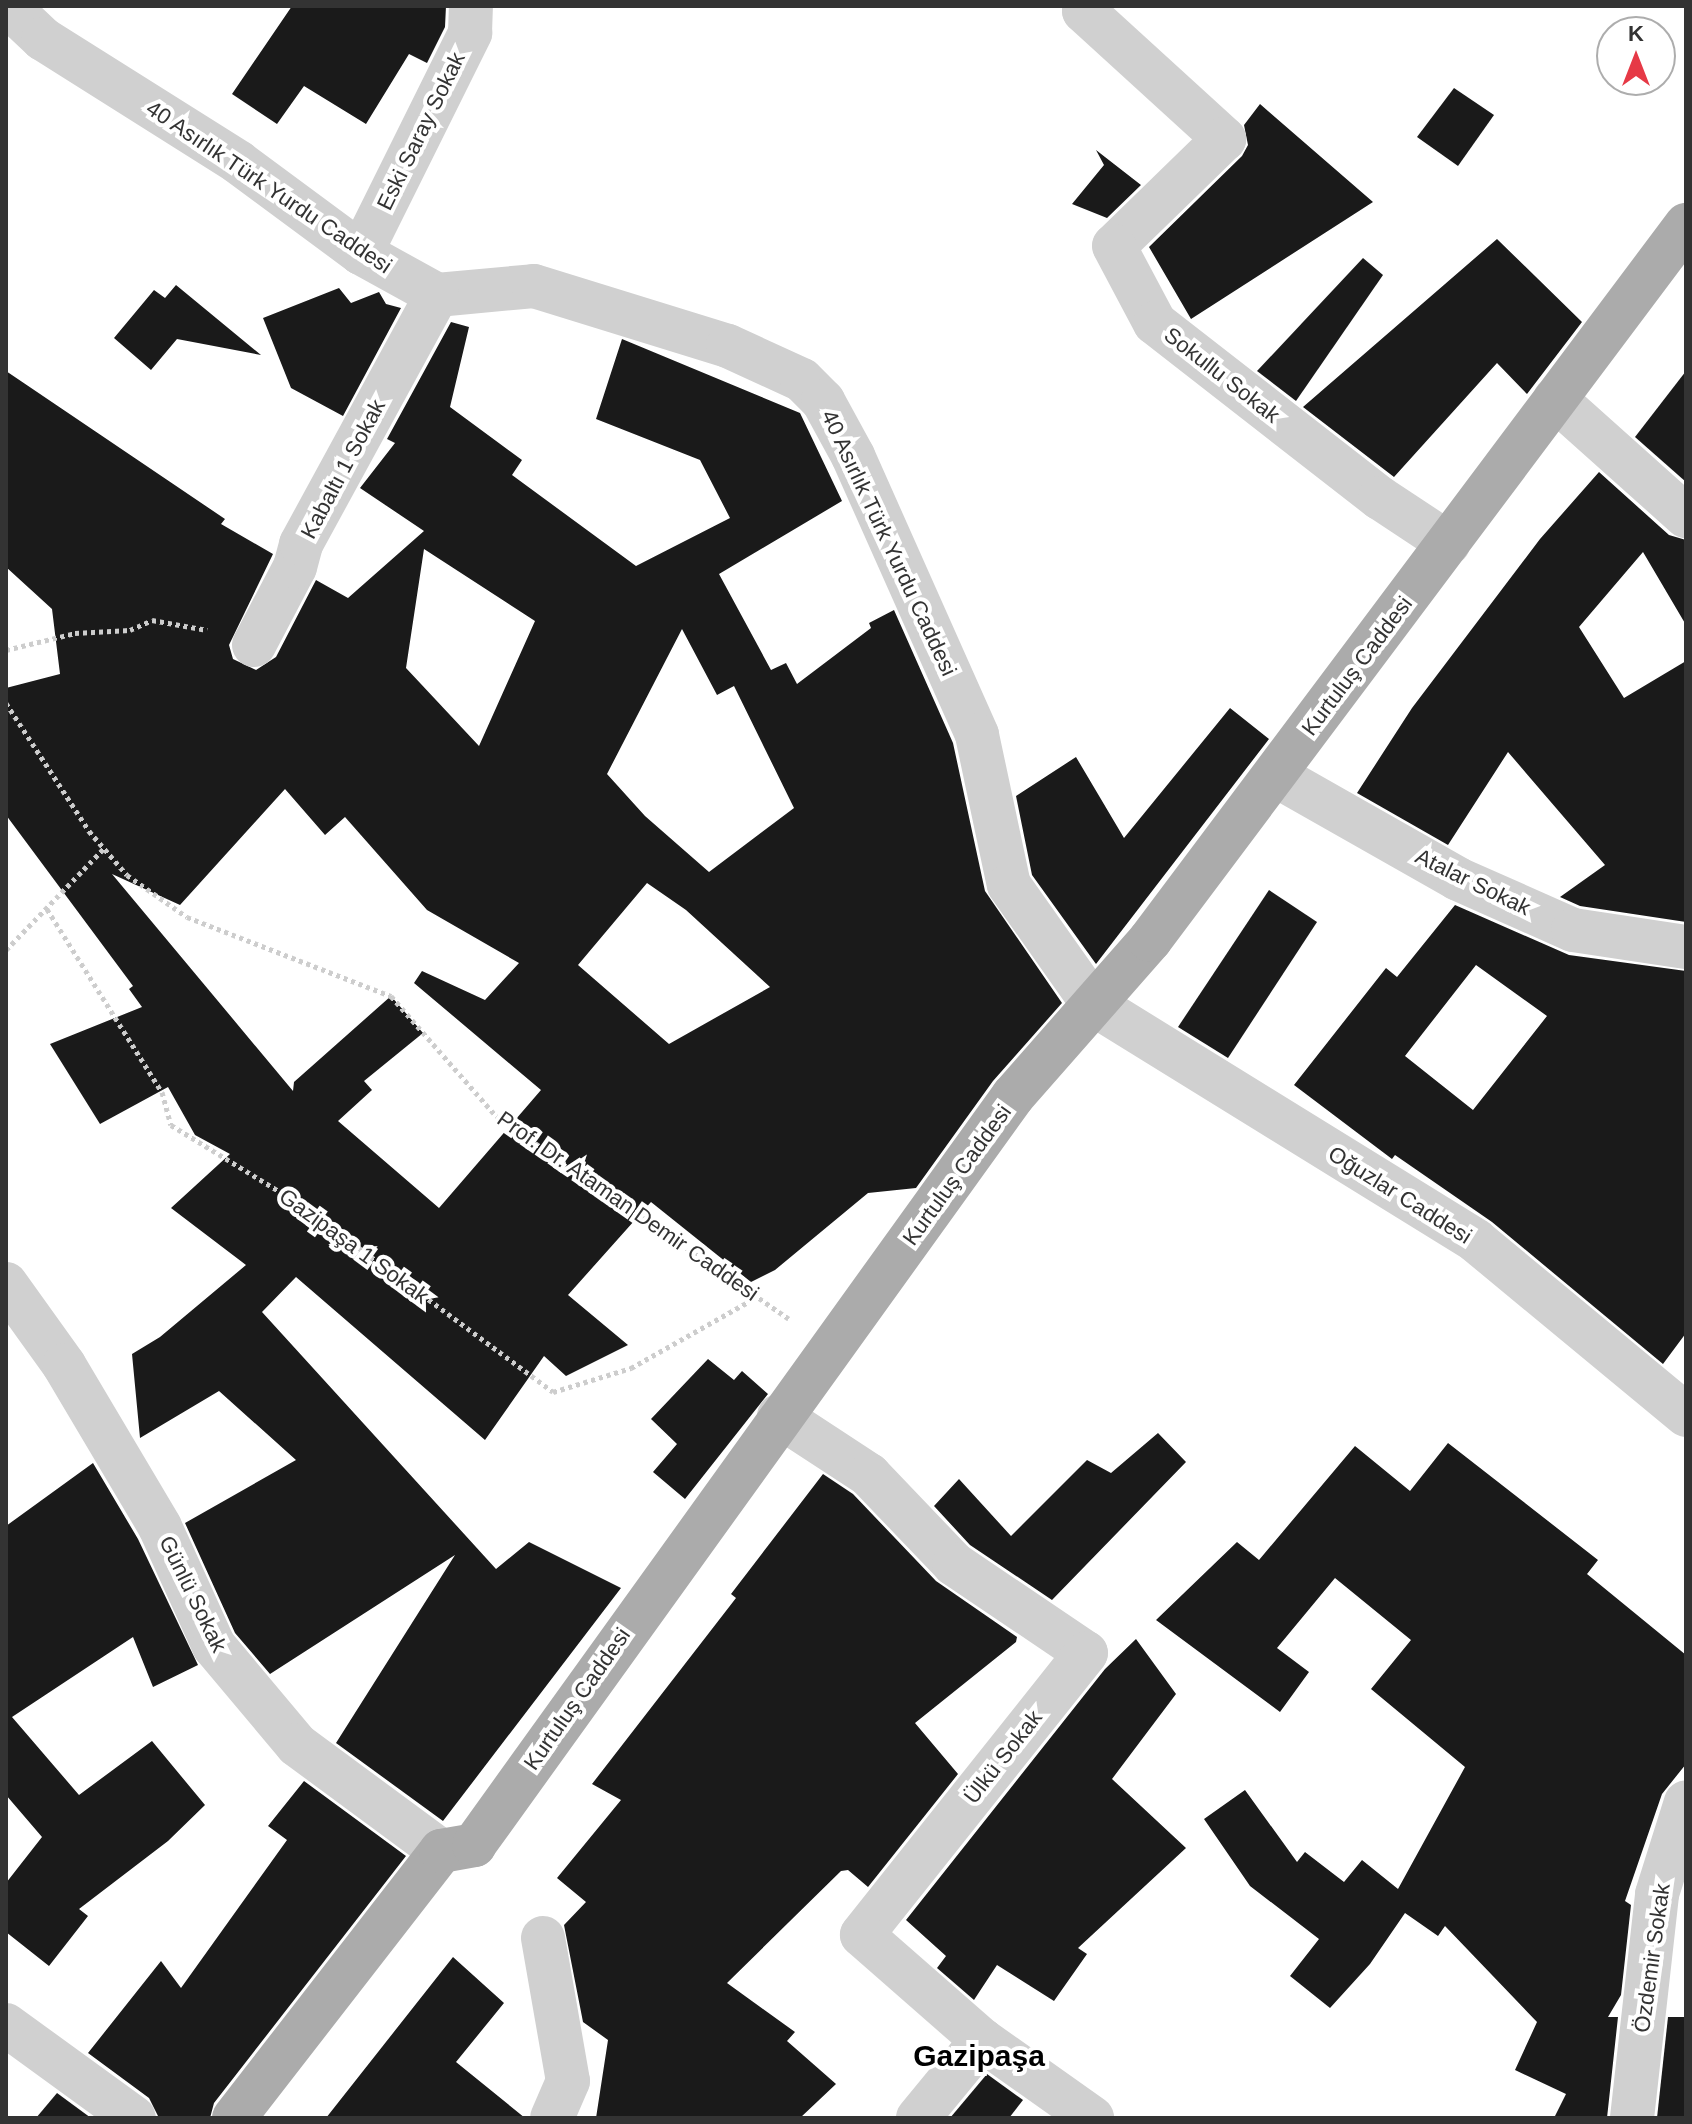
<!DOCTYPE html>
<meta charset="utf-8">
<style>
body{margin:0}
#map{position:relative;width:1692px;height:2124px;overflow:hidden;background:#fff;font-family:Arial,sans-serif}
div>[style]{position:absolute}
.building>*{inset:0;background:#1a1a1a}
.path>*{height:5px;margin-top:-2.5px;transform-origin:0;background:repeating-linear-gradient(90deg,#cdcdcd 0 4px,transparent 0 8px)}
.street>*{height:44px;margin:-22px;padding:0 22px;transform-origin:22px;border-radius:22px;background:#d0d0d0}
.primary>*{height:44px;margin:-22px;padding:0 22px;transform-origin:22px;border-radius:22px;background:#ababab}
span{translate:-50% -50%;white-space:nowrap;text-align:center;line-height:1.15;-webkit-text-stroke:8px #fff;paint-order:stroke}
.street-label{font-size:22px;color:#333}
.district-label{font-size:30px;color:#000;font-weight:700}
.frame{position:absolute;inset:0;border:8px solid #333;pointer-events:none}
.north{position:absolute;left:1596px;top:16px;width:80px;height:80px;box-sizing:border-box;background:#fff;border:2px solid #adadad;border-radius:50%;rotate:0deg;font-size:22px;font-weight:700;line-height:32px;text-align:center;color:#333}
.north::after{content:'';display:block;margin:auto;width:28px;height:36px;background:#e63946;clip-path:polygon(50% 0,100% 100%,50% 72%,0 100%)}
</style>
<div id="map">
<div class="building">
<i style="clip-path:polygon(292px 6px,446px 6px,445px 27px,427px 63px,409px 54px,366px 124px,304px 86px,277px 124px,232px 94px)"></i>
<i style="clip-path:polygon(1454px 88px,1494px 115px,1458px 166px,1417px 137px)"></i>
<i style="clip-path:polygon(1260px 104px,1373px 202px,1191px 319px,1149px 247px,1242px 156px,1248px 145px,1244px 125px)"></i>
<i style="clip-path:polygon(1096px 150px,1141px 185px,1107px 218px,1072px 204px,1104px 165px)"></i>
<i style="clip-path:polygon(1497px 239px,1582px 322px,1527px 394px,1497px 363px,1394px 477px,1303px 407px)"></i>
<i style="clip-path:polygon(1363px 258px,1383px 275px,1296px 401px,1257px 371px)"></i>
<i style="clip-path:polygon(176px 285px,261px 355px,177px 339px,151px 370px,114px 338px,154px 290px,165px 298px)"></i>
<i style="clip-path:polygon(339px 288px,351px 303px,379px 292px,386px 304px,401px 308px,343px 416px,291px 388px,263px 318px)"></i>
<i style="clip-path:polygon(evenodd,451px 322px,469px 327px,450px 407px,522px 460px,512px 475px,636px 566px,730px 518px,700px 460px,596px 419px,622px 339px,800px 413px,842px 501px,719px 574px,771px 670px,786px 663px,797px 684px,871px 628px,869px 623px,894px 610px,953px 743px,985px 891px,1062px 1003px,993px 1081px,916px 1188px,868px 1193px,775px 1270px,751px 1282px,651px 1202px,568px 1295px,628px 1345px,566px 1376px,544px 1356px,485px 1440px,296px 1277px,262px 1312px,496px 1569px,529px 1542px,621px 1588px,443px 1821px,336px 1743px,455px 1555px,270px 1674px,235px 1633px,185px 1523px,296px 1460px,219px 1391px,140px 1438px,132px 1354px,160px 1337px,246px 1265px,171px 1208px,230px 1154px,195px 1135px,168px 1087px,100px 1124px,50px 1044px,142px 1007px,129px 989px,133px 986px,6px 815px,6px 688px,60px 674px,52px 609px,6px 567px,6px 371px,225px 519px,221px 524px,273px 554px,229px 645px,233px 659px,256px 670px,276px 657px,316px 580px,348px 598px,424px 531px,360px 488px,395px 443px,387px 439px,451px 322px,424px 549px,535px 621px,479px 746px,406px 668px,424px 549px,451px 322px,682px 629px,717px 695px,734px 686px,794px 808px,709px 872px,645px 816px,607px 774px,682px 629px,451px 322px,285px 789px,325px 835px,345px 817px,427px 910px,519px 963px,485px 1000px,422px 971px,414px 983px,541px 1090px,439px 1208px,338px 1121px,372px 1090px,364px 1081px,423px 1033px,391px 996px,294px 1082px,293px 1091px,112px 874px,180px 905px,285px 789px,451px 322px,647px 883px,686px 910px,770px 987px,669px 1044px,578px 965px,647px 883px)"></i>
<i style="clip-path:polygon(1686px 371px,1686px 482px,1635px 437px)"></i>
<i style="clip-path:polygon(1599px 472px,1669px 535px,1686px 540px,1686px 625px,1643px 552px,1579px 627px,1624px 698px,1686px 661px,1686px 922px,1580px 906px,1560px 897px,1605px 865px,1508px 752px,1448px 845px,1357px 793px,1412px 708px,1540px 539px)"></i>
<i style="clip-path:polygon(1230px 708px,1269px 739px,1096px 964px,1032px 875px,1016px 796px,1076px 757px,1124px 838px)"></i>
<i style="clip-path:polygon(1269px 890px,1317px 922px,1228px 1058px,1178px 1027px)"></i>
<i style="clip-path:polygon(evenodd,1455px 905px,1569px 955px,1686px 971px,1686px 1333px,1663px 1364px,1492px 1222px,1395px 1155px,1392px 1159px,1294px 1085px,1386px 968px,1397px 977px,1455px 905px,1476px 965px,1547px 1016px,1473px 1110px,1405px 1056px,1476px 965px)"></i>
<i style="clip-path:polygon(708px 1359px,734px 1380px,742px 1371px,768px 1394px,685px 1499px,653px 1472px,677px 1444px,651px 1419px)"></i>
<i style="clip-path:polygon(1158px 1433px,1186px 1462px,1052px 1600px,970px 1545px,934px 1506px,959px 1479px,1011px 1536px,1087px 1460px,1111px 1473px)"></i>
<i style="clip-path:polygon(1448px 1443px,1598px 1560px,1587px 1574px,1686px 1655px,1686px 1764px,1662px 1794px,1625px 1901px,1631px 1905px,1621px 1995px,1608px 2017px,1618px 2017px,1607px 2118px,1554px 2118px,1566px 2094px,1515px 2070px,1537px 2022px,1445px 1926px,1438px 1936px,1405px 1913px,1370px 1964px,1330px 2008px,1290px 1976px,1319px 1939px,1250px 1886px,1204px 1819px,1245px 1790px,1297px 1862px,1305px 1852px,1344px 1882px,1362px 1860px,1398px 1889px,1465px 1767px,1371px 1689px,1411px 1640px,1335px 1578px,1277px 1648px,1309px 1672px,1280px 1712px,1156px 1620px,1237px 1542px,1259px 1560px,1355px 1446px,1410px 1491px)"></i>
<i style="clip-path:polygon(93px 1463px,138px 1539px,198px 1665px,153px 1687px,133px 1637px,12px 1717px,79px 1795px,152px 1741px,205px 1805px,168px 1841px,79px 1909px,88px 1916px,49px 1966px,6px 1932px,6px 1883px,42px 1837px,6px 1795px,6px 1526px)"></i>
<i style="clip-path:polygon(823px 1474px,853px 1494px,936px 1581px,1017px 1637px,1016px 1642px,915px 1723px,958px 1774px,868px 1887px,848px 1870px,841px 1871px,727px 1983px,795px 2032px,787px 2041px,836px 2084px,800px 2118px,596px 2118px,608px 2040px,583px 2022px,564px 1925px,586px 1902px,557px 1878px,621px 1800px,592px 1784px,736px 1598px,731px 1594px)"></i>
<i style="clip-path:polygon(1136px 1639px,1176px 1694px,1112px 1779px,1186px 1848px,1078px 1948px,1087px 1954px,1054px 2001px,997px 1965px,974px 2000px,937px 1968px,946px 1956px,906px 1920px,1105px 1669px)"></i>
<i style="clip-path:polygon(304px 1781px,406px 1856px,214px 2103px,210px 2118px,159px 2118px,149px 2098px,88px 2053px,161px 1961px,181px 1988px,287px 1840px,268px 1826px)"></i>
<i style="clip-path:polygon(453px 1957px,504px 2003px,456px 2062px,525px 2118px,326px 2118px)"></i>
<i style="clip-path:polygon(1668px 2017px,1686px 2017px,1686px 2118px,1657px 2118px)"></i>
<i style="clip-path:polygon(987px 2074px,1023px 2100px,1009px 2118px,950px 2118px)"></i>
<i style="clip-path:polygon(57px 2093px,91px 2118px,36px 2118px)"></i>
</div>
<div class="path">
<i style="left:6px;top:650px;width:71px;rotate:-13.8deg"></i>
<i style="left:75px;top:633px;width:55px;rotate:-3.1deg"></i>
<i style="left:130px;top:630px;width:24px;rotate:-24deg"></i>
<i style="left:152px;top:620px;width:56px;rotate:10.3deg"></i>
<i style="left:6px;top:703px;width:153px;rotate:57deg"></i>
<i style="left:89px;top:831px;width:58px;rotate:49.2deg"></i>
<i style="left:127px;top:875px;width:73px;rotate:35deg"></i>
<i style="left:187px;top:917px;width:219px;rotate:21.2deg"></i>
<i style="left:391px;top:996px;width:159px;rotate:48.8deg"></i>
<i style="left:496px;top:1116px;width:356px;rotate:34.7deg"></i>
<i style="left:47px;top:909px;width:216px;rotate:57.9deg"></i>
<i style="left:162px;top:1092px;width:34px;rotate:75deg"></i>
<i style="left:171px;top:1125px;width:151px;rotate:31.5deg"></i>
<i style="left:300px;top:1204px;width:315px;rotate:36.6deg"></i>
<i style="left:553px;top:1392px;width:82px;rotate:-17.1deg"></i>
<i style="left:631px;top:1368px;width:142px;rotate:-29.4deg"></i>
<i style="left:6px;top:950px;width:141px;rotate:-46.1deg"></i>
</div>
<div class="street">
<i style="left:8px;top:6px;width:48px;rotate:43.3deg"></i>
<i style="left:43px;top:39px;width:231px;rotate:32.2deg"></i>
<i style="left:238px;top:162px;width:153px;rotate:36.5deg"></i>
<i style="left:361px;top:253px;width:87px;rotate:28.9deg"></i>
<i style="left:437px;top:295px;width:97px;rotate:-5.3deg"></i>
<i style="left:534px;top:286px;width:203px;rotate:17.2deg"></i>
<i style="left:728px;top:346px;width:81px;rotate:24.7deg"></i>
<i style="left:802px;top:380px;width:30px;rotate:45deg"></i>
<i style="left:823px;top:401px;width:63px;rotate:61.4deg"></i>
<i style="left:853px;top:456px;width:305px;rotate:66deg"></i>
<i style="left:977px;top:735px;width:153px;rotate:78deg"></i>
<i style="left:1009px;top:885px;width:146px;rotate:54.8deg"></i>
<i style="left:1093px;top:1004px;width:450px;rotate:31.7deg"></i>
<i style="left:1476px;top:1241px;width:273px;rotate:39.6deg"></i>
<i style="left:1085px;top:6px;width:5px;rotate:101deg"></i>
<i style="left:1084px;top:11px;width:190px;rotate:42.4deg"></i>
<i style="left:1224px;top:139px;width:153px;rotate:135.8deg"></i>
<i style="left:1114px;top:246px;width:87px;rotate:62deg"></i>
<i style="left:1155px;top:323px;width:285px;rotate:37.9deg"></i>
<i style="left:1380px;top:498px;width:82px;rotate:33.5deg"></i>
<i style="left:361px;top:253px;width:246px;rotate:-63.6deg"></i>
<i style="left:470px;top:33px;width:27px;rotate:-88deg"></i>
<i style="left:1555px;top:399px;width:176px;rotate:41.8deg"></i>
<i style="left:254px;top:645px;width:88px;rotate:-62.3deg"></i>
<i style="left:295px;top:567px;width:24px;rotate:-75deg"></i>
<i style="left:301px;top:544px;width:284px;rotate:-61.4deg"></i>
<i style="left:1275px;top:775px;width:210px;rotate:29.6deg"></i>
<i style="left:1458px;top:879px;width:126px;rotate:23.9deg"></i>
<i style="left:1573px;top:930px;width:114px;rotate:8.6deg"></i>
<i style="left:6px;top:1284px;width:100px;rotate:54.4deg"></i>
<i style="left:64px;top:1365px;width:188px;rotate:59.3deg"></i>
<i style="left:160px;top:1527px;width:131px;rotate:65.6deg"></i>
<i style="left:214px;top:1646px;width:129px;rotate:50deg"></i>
<i style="left:297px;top:1745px;width:179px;rotate:36.4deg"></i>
<i style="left:779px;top:1416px;width:108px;rotate:33.2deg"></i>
<i style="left:869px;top:1475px;width:123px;rotate:46.3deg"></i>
<i style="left:954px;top:1564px;width:159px;rotate:34deg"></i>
<i style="left:1086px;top:1653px;width:360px;rotate:128.5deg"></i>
<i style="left:862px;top:1935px;width:159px;rotate:41.2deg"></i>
<i style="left:982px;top:2040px;width:135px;rotate:35.3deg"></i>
<i style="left:543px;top:1938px;width:145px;rotate:80.1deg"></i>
<i style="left:568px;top:2081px;width:40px;rotate:113.4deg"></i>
<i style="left:6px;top:2025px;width:158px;rotate:36deg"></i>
<i style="left:918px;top:2118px;width:101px;rotate:-50.6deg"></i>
<i style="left:1632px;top:2118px;width:225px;rotate:-83.6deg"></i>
<i style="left:1657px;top:1894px;width:96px;rotate:-72.5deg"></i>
</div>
<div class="primary">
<i style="left:234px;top:2118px;width:338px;rotate:-52.2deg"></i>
<i style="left:441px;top:1851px;width:34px;rotate:-10deg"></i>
<i style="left:474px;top:1845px;width:923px;rotate:-54.26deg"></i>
<i style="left:1013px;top:1096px;width:208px;rotate:-48.7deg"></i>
<i style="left:1150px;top:940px;width:894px;rotate:-53.14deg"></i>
</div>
<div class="street-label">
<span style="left:421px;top:131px;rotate:-64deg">Eski Saray Sokak</span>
<span style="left:269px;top:187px;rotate:34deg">40 Asırlık Türk Yurdu Caddesi</span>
<span style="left:1222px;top:375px;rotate:38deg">Sokullu Sokak</span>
<span style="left:343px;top:469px;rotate:-62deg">Kabaltı 1 Sokak</span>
<span style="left:889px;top:543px;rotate:65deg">40 Asırlık Türk Yurdu Caddesi</span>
<span style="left:1357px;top:666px;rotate:-53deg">Kurtuluş Caddesi</span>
<span style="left:1473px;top:882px;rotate:26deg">Atalar Sokak</span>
<span style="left:957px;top:1175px;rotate:-54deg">Kurtuluş Caddesi</span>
<span style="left:1400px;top:1195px;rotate:32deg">Oğuzlar Caddesi</span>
<span style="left:628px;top:1206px;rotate:35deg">Prof. Dr. Ataman Demir Caddesi</span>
<span style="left:354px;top:1246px;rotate:36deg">Gazipaşa 1 Sokak</span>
<span style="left:193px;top:1594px;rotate:64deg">Günlü Sokak</span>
<span style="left:577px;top:1699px;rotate:-55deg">Kurtuluş Caddesi</span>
<span style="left:1003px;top:1757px;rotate:-52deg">Ülkü Sokak</span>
<span style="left:1652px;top:1958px;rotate:-82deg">Özdemir Sokak</span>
</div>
<div class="district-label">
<span style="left:979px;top:2056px">Gazipaşa</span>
</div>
<div class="frame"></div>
<div class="north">K</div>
</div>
